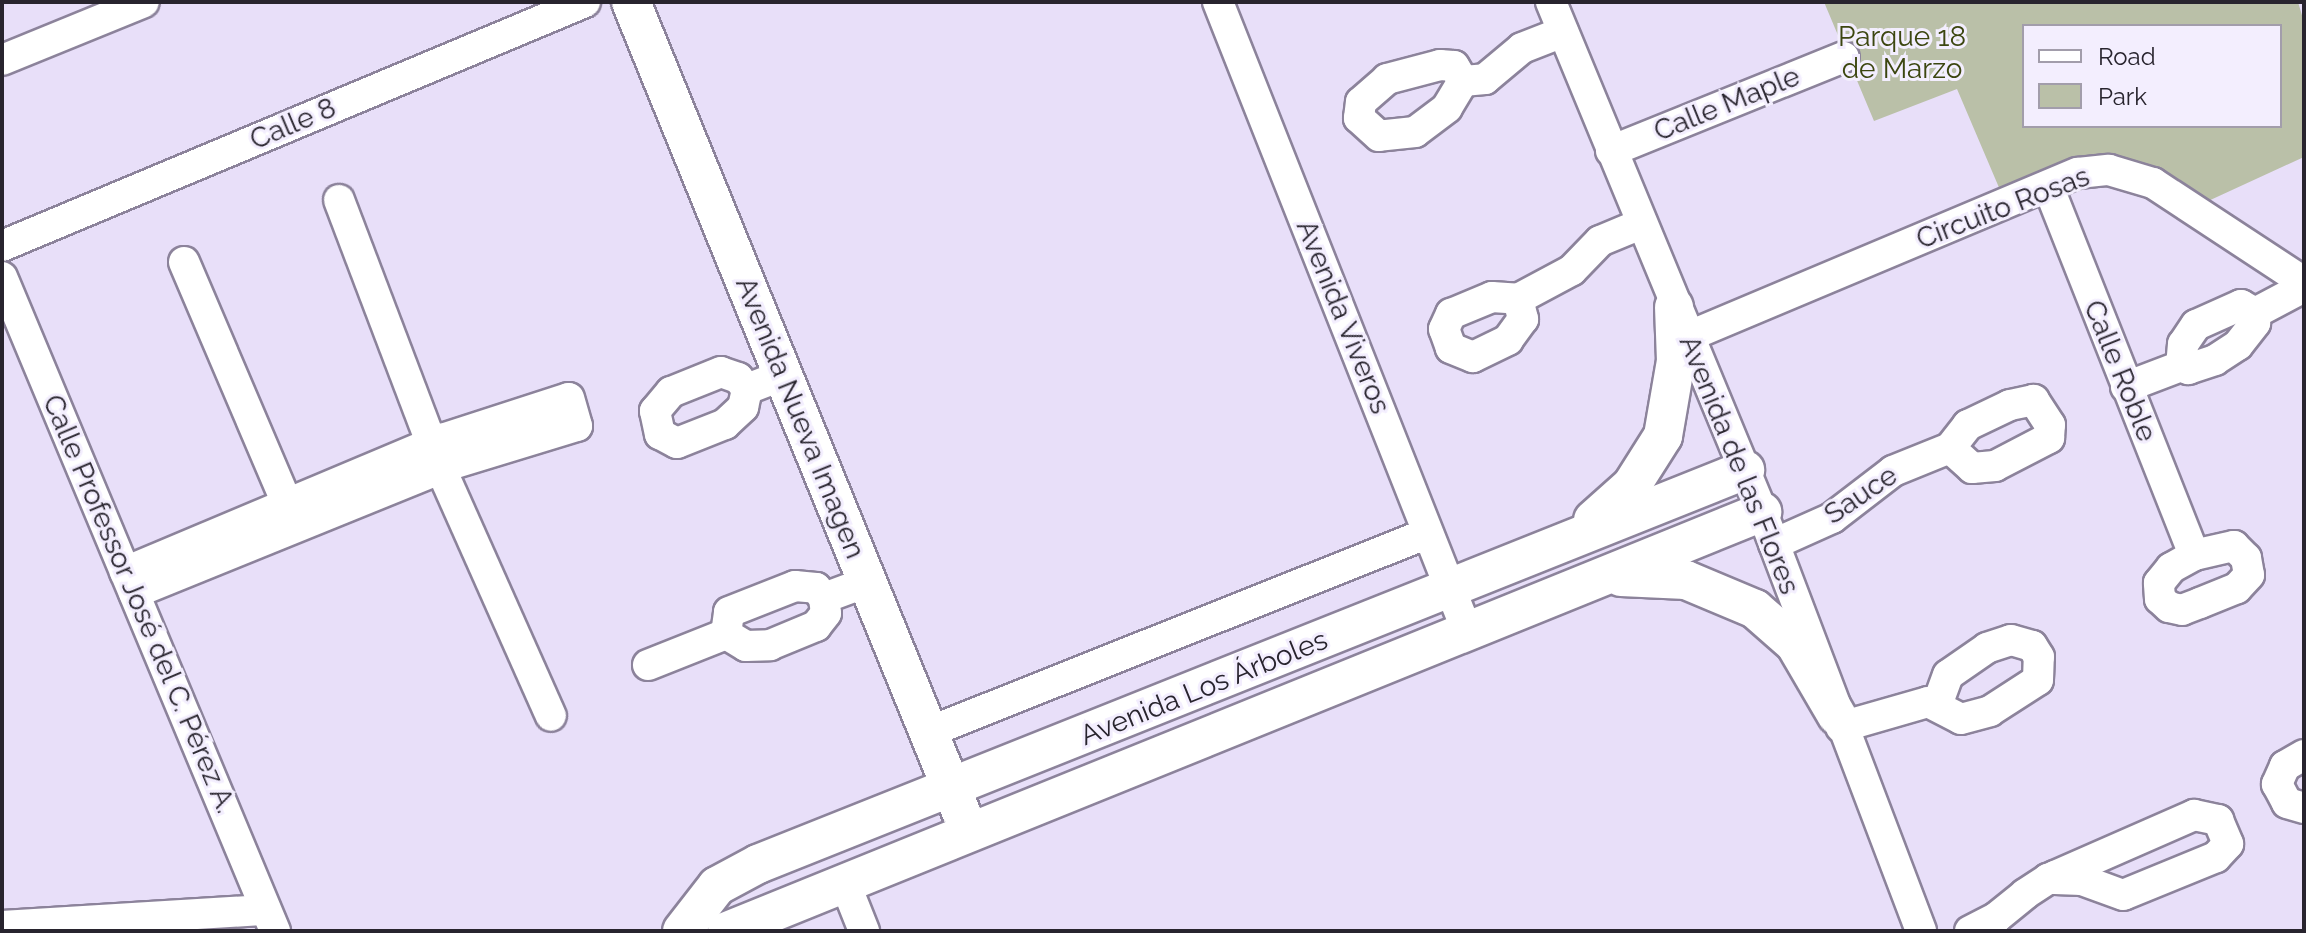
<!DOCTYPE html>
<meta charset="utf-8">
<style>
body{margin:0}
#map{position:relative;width:2306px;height:933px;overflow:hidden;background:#e8dff9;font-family:Raleway,sans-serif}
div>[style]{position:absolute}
.green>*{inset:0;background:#bac0a8}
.roads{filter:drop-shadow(2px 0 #8c839b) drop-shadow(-2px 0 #8c839b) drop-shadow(0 2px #8c839b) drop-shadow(0 -2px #8c839b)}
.minor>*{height:30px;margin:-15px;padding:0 15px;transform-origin:15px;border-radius:15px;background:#fff}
.tertiary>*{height:38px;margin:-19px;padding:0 19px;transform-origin:19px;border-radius:19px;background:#fff}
span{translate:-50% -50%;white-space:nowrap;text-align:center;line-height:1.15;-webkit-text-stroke:6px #f3eefe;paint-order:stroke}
.park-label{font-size:28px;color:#3c4610}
.street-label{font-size:28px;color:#28242e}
.frame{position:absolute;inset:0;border:4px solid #28242e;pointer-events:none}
.legend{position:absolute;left:2022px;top:24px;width:260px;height:104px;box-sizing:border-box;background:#f3eefe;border:2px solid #a29dab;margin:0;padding:10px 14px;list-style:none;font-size:24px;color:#28242e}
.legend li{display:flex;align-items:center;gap:16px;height:40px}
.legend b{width:40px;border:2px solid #a29dab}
</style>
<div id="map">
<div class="green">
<i style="clip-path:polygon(evenodd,1824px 2px,2298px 2px,2304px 22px,2304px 157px,2193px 208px,2131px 173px,2006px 204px,1957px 89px,1874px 121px,1824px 2px,2024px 26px,2280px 26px,2280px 126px,2024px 126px,2024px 26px)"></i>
</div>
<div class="roads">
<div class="minor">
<i style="left:1218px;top:2px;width:676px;rotate:68.4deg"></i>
<i style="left:1551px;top:2px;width:552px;rotate:67.52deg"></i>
<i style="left:1762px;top:512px;width:448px;rotate:69.2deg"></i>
<i style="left:2px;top:60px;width:153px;rotate:-22.2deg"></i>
<i style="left:1463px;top:81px;width:31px;rotate:121deg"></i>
<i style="left:1447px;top:108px;width:40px;rotate:143deg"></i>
<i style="left:1415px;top:132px;width:36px;rotate:174deg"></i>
<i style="left:1379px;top:136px;width:27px;rotate:-138deg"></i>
<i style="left:1359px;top:118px;width:16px;rotate:-83deg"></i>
<i style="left:1361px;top:102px;width:35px;rotate:-41deg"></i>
<i style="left:1387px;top:79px;width:55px;rotate:-14.8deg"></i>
<i style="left:1440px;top:65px;width:14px;rotate:4deg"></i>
<i style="left:1454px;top:66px;width:17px;rotate:59deg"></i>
<i style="left:1463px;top:81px;width:22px;rotate:-5deg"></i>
<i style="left:1485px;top:79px;width:48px;rotate:-40deg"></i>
<i style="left:1522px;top:48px;width:44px;rotate:-21.3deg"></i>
<i style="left:1611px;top:151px;width:251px;rotate:-22deg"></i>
<i style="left:2048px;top:186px;width:397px;rotate:68.4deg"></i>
<i style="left:2194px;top:555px;width:41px;rotate:-12.7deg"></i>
<i style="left:2234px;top:546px;width:17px;rotate:45deg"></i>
<i style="left:2246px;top:558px;width:17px;rotate:80deg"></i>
<i style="left:2249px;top:575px;width:18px;rotate:133deg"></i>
<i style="left:2237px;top:588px;width:40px;rotate:158deg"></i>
<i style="left:2200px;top:603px;width:19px;rotate:159deg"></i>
<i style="left:2182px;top:610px;width:13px;rotate:-167deg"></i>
<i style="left:2169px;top:607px;width:12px;rotate:-138deg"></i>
<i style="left:2160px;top:599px;width:16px;rotate:-94deg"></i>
<i style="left:2159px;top:583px;width:19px;rotate:-51deg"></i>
<i style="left:2171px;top:568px;width:26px;rotate:-29deg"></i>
<i style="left:339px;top:200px;width:288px;rotate:69.2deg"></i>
<i style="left:441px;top:469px;width:270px;rotate:66deg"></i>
<i style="left:2px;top:246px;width:632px;rotate:-22.71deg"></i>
<i style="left:184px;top:262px;width:260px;rotate:66.9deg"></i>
<i style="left:2px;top:277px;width:709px;rotate:67.34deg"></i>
<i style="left:1518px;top:299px;width:21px;rotate:76deg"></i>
<i style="left:1523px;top:319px;width:26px;rotate:126deg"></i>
<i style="left:1508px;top:340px;width:39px;rotate:154deg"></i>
<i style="left:1473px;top:357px;width:24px;rotate:-158deg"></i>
<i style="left:1451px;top:348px;width:20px;rotate:-110deg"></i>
<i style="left:1444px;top:329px;width:17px;rotate:-65deg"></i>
<i style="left:1451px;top:314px;width:44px;rotate:-22.5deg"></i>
<i style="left:1492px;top:297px;width:26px;rotate:4deg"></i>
<i style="left:1518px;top:299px;width:61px;rotate:-28.2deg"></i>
<i style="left:1572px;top:270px;width:40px;rotate:-46deg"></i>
<i style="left:1600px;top:241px;width:44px;rotate:-22.5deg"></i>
<i style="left:2255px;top:313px;width:55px;rotate:-28deg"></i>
<i style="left:1687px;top:337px;width:424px;rotate:-22.8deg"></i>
<i style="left:2078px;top:173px;width:31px;rotate:-6deg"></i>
<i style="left:2109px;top:170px;width:46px;rotate:16.5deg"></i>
<i style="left:2153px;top:183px;width:181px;rotate:33.3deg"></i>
<i style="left:2126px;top:387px;width:59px;rotate:-20.9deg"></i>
<i style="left:2181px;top:366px;width:8px;rotate:23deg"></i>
<i style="left:2188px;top:369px;width:28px;rotate:-18deg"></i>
<i style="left:2215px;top:360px;width:27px;rotate:-33deg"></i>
<i style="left:2238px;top:345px;width:28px;rotate:-52deg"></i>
<i style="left:2255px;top:323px;width:10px;rotate:-90deg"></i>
<i style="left:2255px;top:313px;width:16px;rotate:-150deg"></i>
<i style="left:2241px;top:305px;width:49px;rotate:156deg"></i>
<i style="left:2196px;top:325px;width:23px;rotate:124deg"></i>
<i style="left:2183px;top:344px;width:22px;rotate:95deg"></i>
<i style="left:747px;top:389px;width:14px;rotate:-129deg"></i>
<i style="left:738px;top:378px;width:18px;rotate:-161deg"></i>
<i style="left:721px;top:372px;width:54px;rotate:158.2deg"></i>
<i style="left:671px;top:392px;width:25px;rotate:130deg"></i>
<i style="left:655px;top:411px;width:24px;rotate:78deg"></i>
<i style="left:660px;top:434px;width:19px;rotate:28deg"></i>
<i style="left:677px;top:443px;width:52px;rotate:-21.6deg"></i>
<i style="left:725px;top:424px;width:25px;rotate:-43deg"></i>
<i style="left:743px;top:407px;width:18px;rotate:-77deg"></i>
<i style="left:747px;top:389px;width:36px;rotate:-21deg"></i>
<i style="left:1774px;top:544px;width:64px;rotate:-24.1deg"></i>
<i style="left:1832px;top:518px;width:77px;rotate:-37.6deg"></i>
<i style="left:1893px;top:471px;width:61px;rotate:-22deg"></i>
<i style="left:1950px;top:448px;width:30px;rotate:42deg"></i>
<i style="left:1972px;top:468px;width:23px;rotate:-5deg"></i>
<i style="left:1995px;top:466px;width:61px;rotate:-27.4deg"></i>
<i style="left:2049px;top:438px;width:13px;rotate:-86deg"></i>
<i style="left:2050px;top:425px;width:30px;rotate:-123deg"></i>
<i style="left:2034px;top:400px;width:25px;rotate:168deg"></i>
<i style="left:2010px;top:405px;width:47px;rotate:154.5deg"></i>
<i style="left:1968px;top:425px;width:29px;rotate:128deg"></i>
<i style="left:125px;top:572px;width:344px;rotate:-22.8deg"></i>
<i style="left:442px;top:439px;width:133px;rotate:-17.9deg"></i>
<i style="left:569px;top:398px;width:29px;rotate:74deg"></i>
<i style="left:577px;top:426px;width:131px;rotate:163.1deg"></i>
<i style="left:452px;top:464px;width:343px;rotate:157.9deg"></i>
<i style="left:726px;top:634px;width:22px;rotate:-82deg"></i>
<i style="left:729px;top:612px;width:71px;rotate:-21.5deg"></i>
<i style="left:795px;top:586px;width:21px;rotate:5deg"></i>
<i style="left:816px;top:588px;width:13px;rotate:51deg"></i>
<i style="left:648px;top:665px;width:84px;rotate:-21.7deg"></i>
<i style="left:726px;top:634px;width:23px;rotate:31deg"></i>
<i style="left:746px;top:646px;width:24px;rotate:-2deg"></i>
<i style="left:770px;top:645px;width:50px;rotate:-22.4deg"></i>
<i style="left:816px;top:626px;width:16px;rotate:-52deg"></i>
<i style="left:826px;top:613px;width:15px;rotate:-98deg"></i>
<i style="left:824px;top:598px;width:46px;rotate:-20.4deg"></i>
<i style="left:1841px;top:727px;width:91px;rotate:-16deg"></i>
<i style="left:1928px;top:702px;width:37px;rotate:27deg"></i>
<i style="left:1961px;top:719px;width:30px;rotate:-15deg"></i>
<i style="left:1990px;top:711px;width:57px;rotate:-32.9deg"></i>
<i style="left:2038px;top:680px;width:23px;rotate:-88deg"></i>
<i style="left:2039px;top:657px;width:13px;rotate:-122deg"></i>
<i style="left:2032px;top:646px;width:22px;rotate:-164deg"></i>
<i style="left:2011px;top:640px;width:25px;rotate:162deg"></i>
<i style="left:1987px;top:648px;width:47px;rotate:145.3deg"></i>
<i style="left:1948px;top:675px;width:30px;rotate:110deg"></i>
<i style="left:929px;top:732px;width:537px;rotate:-21.74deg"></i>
<i style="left:2304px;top:755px;width:22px;rotate:150deg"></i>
<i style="left:2285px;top:766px;width:20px;rotate:114deg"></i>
<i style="left:2277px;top:784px;width:21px;rotate:62deg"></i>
<i style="left:2287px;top:803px;width:18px;rotate:16deg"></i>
<i style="left:845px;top:883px;width:52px;rotate:68.4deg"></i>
<i style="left:2px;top:926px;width:264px;rotate:-3.5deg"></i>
<i style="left:1970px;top:931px;width:30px;rotate:-27deg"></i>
<i style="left:1997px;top:917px;width:36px;rotate:-39deg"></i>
<i style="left:2025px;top:894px;width:27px;rotate:-33deg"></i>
<i style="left:2048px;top:879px;width:8px;rotate:-23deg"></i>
<i style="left:2055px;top:876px;width:152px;rotate:-23.7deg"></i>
<i style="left:2194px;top:815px;width:25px;rotate:12deg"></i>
<i style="left:2218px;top:820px;width:26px;rotate:67deg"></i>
<i style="left:2228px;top:844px;width:18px;rotate:133deg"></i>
<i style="left:2216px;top:857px;width:100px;rotate:157.8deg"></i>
<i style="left:2123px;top:895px;width:44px;rotate:-159.9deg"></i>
<i style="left:2082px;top:880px;width:34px;rotate:-178deg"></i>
</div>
<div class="tertiary">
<i style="left:631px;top:2px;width:875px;rotate:67.83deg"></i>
<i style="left:1593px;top:520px;width:52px;rotate:-41.9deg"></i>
<i style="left:1632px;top:485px;width:58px;rotate:-57.7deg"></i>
<i style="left:1663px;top:436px;width:76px;rotate:-80.2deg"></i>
<i style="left:1676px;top:361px;width:54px;rotate:-92.1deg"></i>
<i style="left:1621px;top:577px;width:65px;rotate:2.6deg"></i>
<i style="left:1686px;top:580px;width:75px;rotate:22.8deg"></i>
<i style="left:1755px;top:609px;width:53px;rotate:41.2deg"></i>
<i style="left:1795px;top:644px;width:83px;rotate:59.7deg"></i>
<i style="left:682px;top:931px;width:57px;rotate:-52.1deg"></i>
<i style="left:717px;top:886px;width:47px;rotate:-28.2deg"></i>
<i style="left:758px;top:864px;width:1063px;rotate:-21.76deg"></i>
<i style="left:727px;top:931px;width:1117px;rotate:-22.04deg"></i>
</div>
</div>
<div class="park-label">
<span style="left:1902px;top:53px">Parque 18<br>de Marzo</span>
</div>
<div class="street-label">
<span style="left:1727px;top:104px;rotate:-22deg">Calle Maple</span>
<span style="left:293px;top:124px;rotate:-23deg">Calle 8</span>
<span style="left:2003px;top:208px;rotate:-21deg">Circuito Rosas</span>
<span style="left:1343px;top:317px;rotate:68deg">Avenida Viveros</span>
<span style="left:2120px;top:371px;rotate:68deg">Calle Roble</span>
<span style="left:800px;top:418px;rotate:68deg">Avenida Nueva Imagen</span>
<span style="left:1739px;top:465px;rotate:68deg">Avenida de las Flores</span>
<span style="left:1861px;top:495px;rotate:-34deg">Sauce</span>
<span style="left:139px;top:604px;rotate:67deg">Calle Professor José del C. Pérez A.</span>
<span style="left:1204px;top:688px;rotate:-22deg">Avenida Los Árboles</span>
</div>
<div class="frame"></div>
<ul class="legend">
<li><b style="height:10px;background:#fff"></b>Road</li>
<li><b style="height:22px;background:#bac0a8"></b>Park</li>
</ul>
</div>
